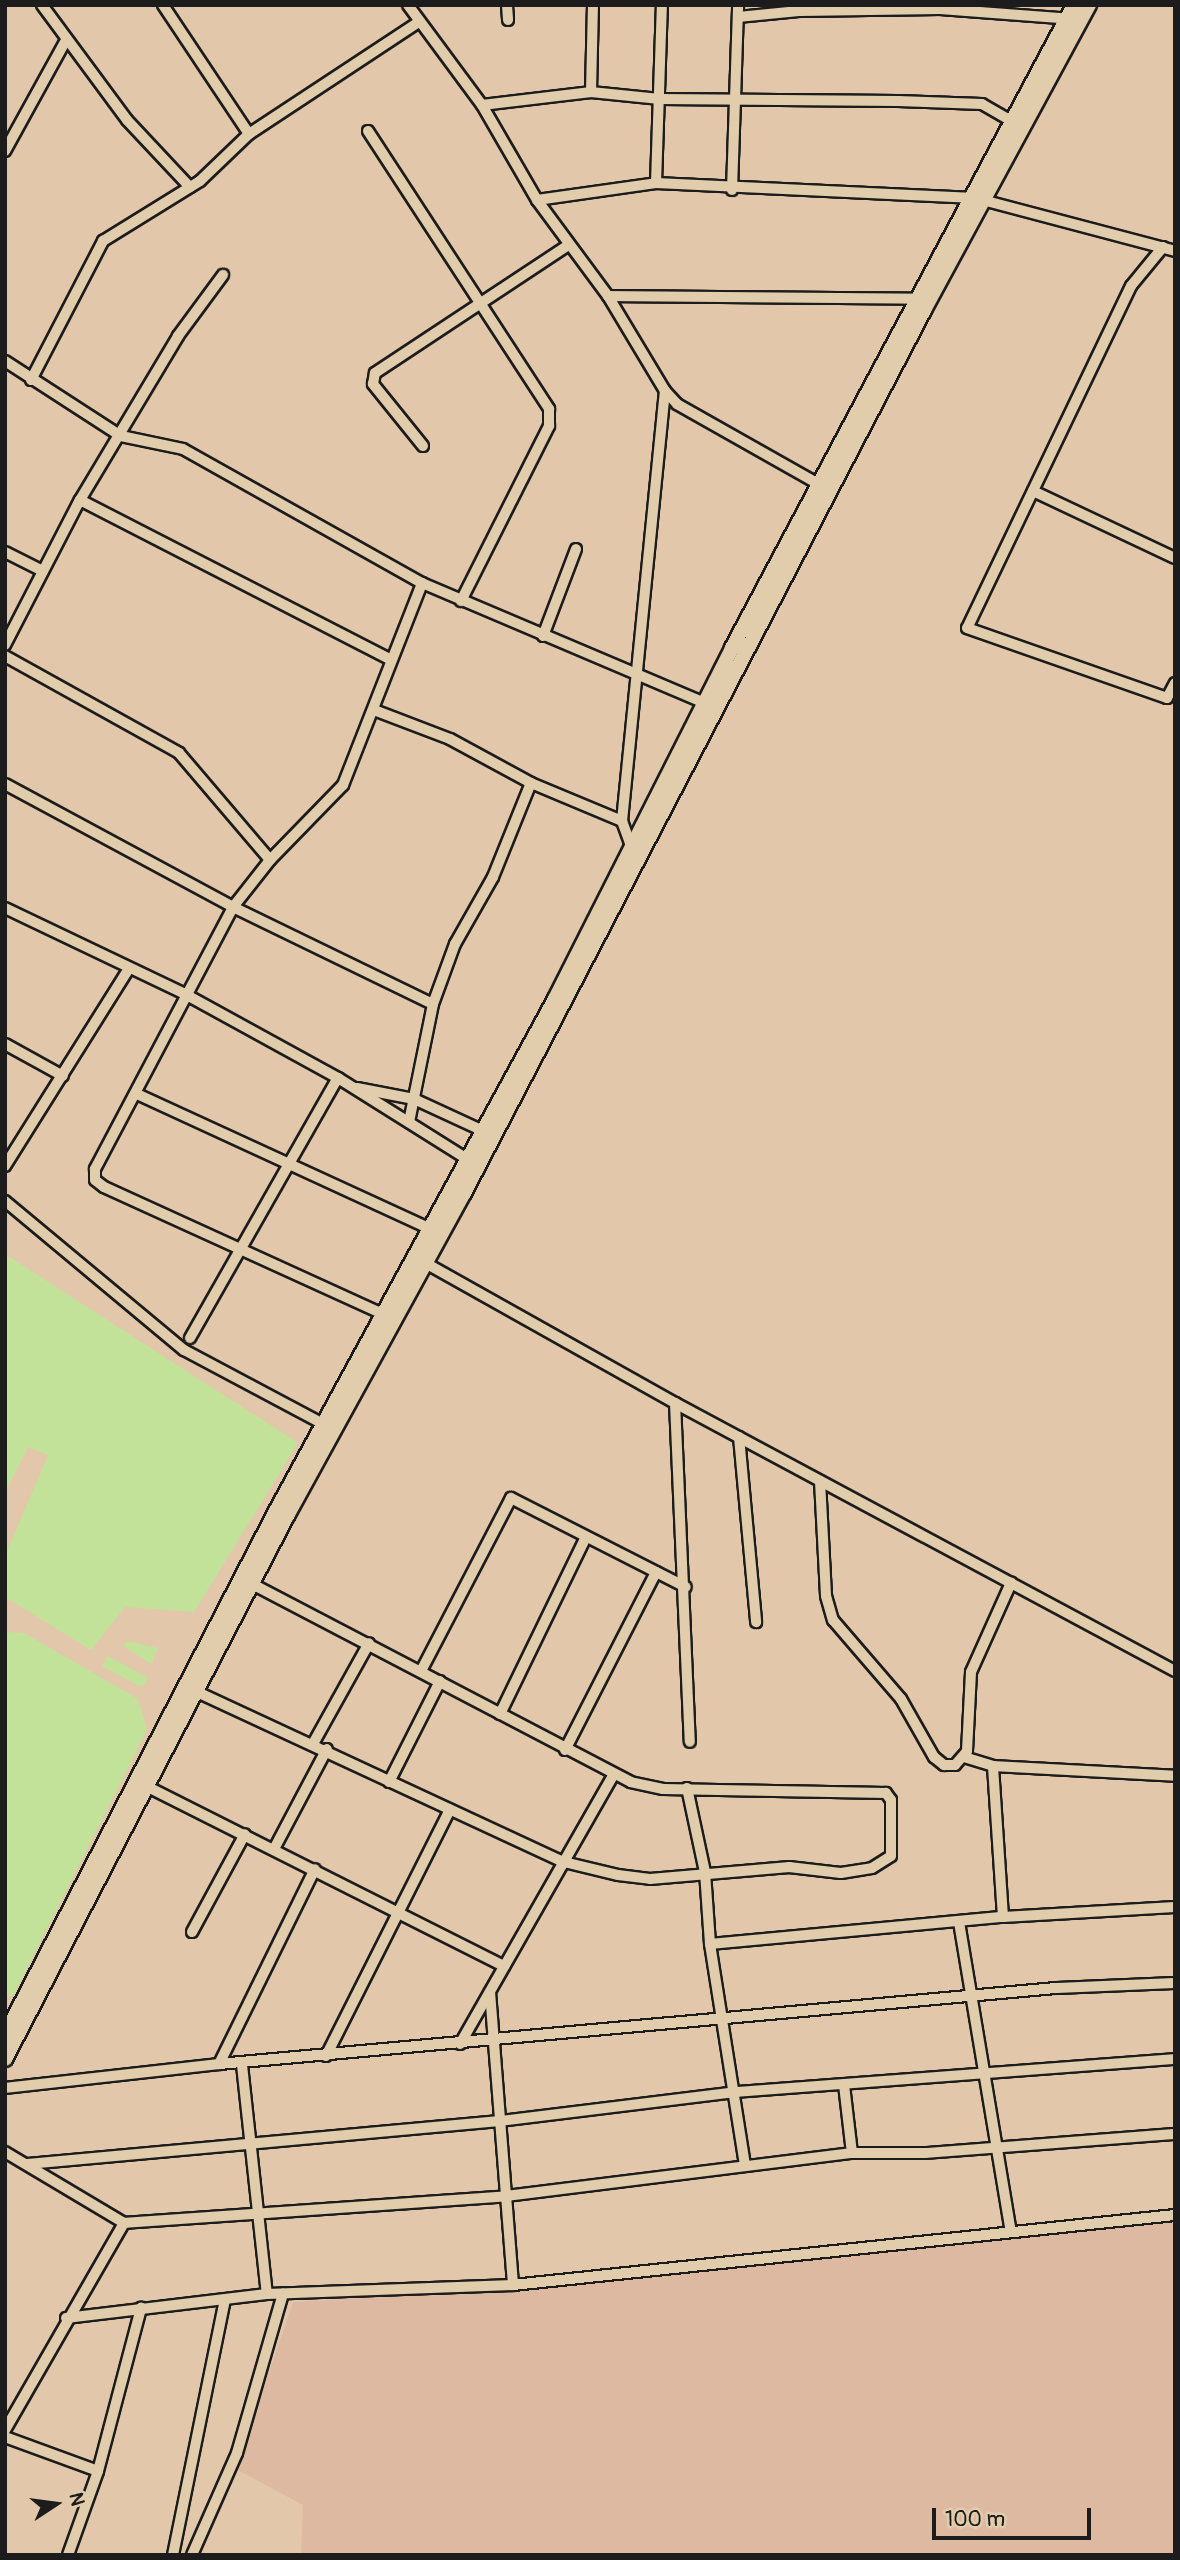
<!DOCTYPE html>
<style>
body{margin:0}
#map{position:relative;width:1180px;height:2560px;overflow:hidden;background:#e3c7aa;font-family:Pangolin,sans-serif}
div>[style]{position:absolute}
.built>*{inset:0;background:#ddb9a2}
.green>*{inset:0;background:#c2e29a}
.roads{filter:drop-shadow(2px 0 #1c1c1c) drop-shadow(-2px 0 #1c1c1c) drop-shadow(0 2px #1c1c1c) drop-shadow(0 -2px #1c1c1c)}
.minor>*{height:10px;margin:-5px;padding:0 5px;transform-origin:5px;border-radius:5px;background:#e1cdab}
.secondary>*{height:14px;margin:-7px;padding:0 7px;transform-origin:7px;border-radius:7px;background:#e1cdab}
span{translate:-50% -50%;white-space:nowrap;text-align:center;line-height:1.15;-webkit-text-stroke:5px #e1cdab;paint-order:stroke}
.frame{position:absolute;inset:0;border:7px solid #1c1c1c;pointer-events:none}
.north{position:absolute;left:21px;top:2469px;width:70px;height:70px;-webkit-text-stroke:5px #e1cdab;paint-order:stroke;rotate:77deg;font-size:19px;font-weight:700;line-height:28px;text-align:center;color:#1c1c1c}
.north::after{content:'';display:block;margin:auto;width:24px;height:32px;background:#1c1c1c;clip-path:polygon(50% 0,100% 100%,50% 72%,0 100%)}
.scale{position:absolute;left:932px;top:2508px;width:159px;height:32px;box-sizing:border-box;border:4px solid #1c1c1c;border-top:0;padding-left:9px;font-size:21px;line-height:24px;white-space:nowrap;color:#1c1c1c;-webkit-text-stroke:5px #e1cdab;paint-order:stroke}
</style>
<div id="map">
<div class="built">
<i style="clip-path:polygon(1175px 2216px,1175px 2555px,301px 2555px,303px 2505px,236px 2469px,293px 2302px,521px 2289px)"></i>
</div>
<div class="green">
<i style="clip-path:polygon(5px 1254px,298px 1443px,194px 1612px,125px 1607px,91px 1650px,5px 1597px,5px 1556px,48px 1455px,28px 1447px,5px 1493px)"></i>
<i style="clip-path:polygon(5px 1632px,24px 1633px,138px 1699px,147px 1730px,14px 1994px,5px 1997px)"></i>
<i style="clip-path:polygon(126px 1641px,158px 1648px,152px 1664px,124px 1647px)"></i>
<i style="clip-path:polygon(108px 1656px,148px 1678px,145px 1684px,139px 1686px,102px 1666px)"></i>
</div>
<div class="roads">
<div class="minor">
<i style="left:42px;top:5px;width:143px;rotate:53.5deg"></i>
<i style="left:127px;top:120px;width:92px;rotate:46.8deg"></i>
<i style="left:163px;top:5px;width:155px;rotate:56.3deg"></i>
<i style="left:408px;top:5px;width:124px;rotate:53.5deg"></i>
<i style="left:482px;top:105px;width:110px;rotate:59.9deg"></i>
<i style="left:537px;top:200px;width:119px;rotate:53.5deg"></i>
<i style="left:608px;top:296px;width:111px;rotate:59deg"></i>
<i style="left:665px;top:391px;width:18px;rotate:47deg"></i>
<i style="left:677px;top:404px;width:169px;rotate:29.5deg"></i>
<i style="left:507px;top:5px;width:15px;rotate:86deg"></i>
<i style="left:738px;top:17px;width:61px;rotate:-5.6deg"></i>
<i style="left:799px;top:11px;width:141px;rotate:-0.8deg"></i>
<i style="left:940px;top:9px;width:133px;rotate:4.3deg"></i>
<i style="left:591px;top:92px;width:87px;rotate:-88.7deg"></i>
<i style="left:482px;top:105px;width:110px;rotate:-6.8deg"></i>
<i style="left:591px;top:92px;width:69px;rotate:5.8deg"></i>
<i style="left:660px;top:99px;width:238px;rotate:0.5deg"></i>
<i style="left:898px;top:101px;width:84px;rotate:2deg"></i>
<i style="left:982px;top:104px;width:38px;rotate:30deg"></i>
<i style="left:368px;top:131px;width:332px;rotate:56.9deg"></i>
<i style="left:549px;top:409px;width:17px;rotate:90deg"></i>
<i style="left:549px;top:426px;width:196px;rotate:116.7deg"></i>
<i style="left:5px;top:151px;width:124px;rotate:-61.2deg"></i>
<i style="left:656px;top:183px;width:178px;rotate:-88.1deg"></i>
<i style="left:732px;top:190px;width:185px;rotate:-88.1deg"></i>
<i style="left:537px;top:200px;width:120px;rotate:-8.1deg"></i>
<i style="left:656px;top:183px;width:319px;rotate:2.7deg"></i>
<i style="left:975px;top:198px;width:207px;rotate:14.8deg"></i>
<i style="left:1163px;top:247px;width:50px;rotate:129.4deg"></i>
<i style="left:1131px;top:286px;width:379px;rotate:115.6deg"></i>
<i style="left:967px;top:628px;width:212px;rotate:19.3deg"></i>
<i style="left:1167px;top:698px;width:17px;rotate:-62deg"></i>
<i style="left:608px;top:296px;width:313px;rotate:0.5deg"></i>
<i style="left:5px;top:361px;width:138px;rotate:32.9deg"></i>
<i style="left:121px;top:436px;width:63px;rotate:11.8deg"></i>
<i style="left:183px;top:449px;width:274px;rotate:29.3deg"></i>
<i style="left:422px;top:583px;width:312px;rotate:23deg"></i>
<i style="left:31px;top:380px;width:157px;rotate:-62.6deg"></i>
<i style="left:103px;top:241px;width:114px;rotate:-31.7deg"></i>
<i style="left:200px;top:181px;width:68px;rotate:-43.8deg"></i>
<i style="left:249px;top:134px;width:204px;rotate:-33.4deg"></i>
<i style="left:423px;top:446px;width:80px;rotate:-128.9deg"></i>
<i style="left:373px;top:384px;width:11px;rotate:-80deg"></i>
<i style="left:375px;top:373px;width:230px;rotate:-33.5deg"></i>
<i style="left:1033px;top:491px;width:157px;rotate:25.3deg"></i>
<i style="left:80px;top:500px;width:348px;rotate:27.2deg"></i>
<i style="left:5px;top:552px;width:40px;rotate:26.6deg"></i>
<i style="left:543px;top:636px;width:93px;rotate:-69.2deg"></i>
<i style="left:5px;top:645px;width:163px;rotate:-62.7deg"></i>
<i style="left:80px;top:500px;width:191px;rotate:-59.1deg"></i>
<i style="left:178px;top:336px;width:76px;rotate:-53.6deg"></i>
<i style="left:5px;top:656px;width:199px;rotate:29.1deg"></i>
<i style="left:179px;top:753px;width:140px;rotate:49.6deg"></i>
<i style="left:374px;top:710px;width:81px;rotate:20.9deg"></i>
<i style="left:450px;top:739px;width:92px;rotate:28.5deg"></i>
<i style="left:531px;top:783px;width:99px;rotate:22.7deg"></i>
<i style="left:622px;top:821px;width:30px;rotate:70deg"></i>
<i style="left:5px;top:784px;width:259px;rotate:28.3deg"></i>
<i style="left:233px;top:907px;width:222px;rotate:25.9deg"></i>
<i style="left:622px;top:821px;width:432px;rotate:-84.3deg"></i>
<i style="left:5px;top:908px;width:199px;rotate:25.5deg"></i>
<i style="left:185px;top:994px;width:175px;rotate:28.8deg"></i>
<i style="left:338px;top:1078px;width:158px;rotate:32.1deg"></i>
<i style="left:5px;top:1044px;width:66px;rotate:28.9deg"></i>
<i style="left:357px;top:1088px;width:58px;rotate:10.9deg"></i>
<i style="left:414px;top:1099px;width:74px;rotate:24.8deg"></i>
<i style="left:137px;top:1094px;width:324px;rotate:24.7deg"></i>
<i style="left:409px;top:1122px;width:120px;rotate:-78.5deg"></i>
<i style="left:433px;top:1004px;width:64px;rotate:-69.9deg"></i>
<i style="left:455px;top:944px;width:77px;rotate:-60.4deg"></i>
<i style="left:493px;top:877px;width:101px;rotate:-68deg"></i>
<i style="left:5px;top:1166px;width:231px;rotate:-57.9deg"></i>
<i style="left:5px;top:1201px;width:233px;rotate:39.8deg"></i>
<i style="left:184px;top:1350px;width:162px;rotate:28deg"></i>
<i style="left:422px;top:1261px;width:290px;rotate:29.3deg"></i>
<i style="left:675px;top:1403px;width:567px;rotate:28.19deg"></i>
<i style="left:385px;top:1315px;width:309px;rotate:-155.5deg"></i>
<i style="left:104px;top:1187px;width:11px;rotate:-142deg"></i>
<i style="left:95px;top:1180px;width:11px;rotate:-90deg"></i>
<i style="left:95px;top:1169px;width:296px;rotate:-62.2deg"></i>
<i style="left:233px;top:907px;width:60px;rotate:-51.8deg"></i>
<i style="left:270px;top:860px;width:105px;rotate:-45.8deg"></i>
<i style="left:343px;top:785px;width:217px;rotate:-68.6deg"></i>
<i style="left:190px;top:1338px;width:299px;rotate:-60.4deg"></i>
<i style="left:675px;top:1403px;width:339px;rotate:87.5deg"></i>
<i style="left:739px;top:1437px;width:186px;rotate:84.7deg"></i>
<i style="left:820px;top:1481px;width:115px;rotate:87deg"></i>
<i style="left:826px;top:1596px;width:25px;rotate:74deg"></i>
<i style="left:833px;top:1620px;width:104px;rotate:49.3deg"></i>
<i style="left:901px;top:1699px;width:67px;rotate:60.4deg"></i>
<i style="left:934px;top:1757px;width:13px;rotate:39deg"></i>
<i style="left:944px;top:1765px;width:11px"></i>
<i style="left:955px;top:1765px;width:18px;rotate:-49deg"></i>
<i style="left:967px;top:1751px;width:79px;rotate:-87.1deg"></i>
<i style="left:971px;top:1672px;width:98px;rotate:-65.8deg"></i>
<i style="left:421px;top:1671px;width:195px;rotate:-62.5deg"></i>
<i style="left:511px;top:1498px;width:196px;rotate:27deg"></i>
<i style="left:195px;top:1691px;width:407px;rotate:24.9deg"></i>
<i style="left:564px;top:1862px;width:56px;rotate:13.5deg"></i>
<i style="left:618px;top:1875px;width:32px;rotate:7deg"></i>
<i style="left:650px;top:1879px;width:140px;rotate:-4.9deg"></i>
<i style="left:789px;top:1867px;width:52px;rotate:6.6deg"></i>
<i style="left:841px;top:1873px;width:31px;rotate:-9deg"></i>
<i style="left:872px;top:1868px;width:22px;rotate:-32deg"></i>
<i style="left:891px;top:1856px;width:56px;rotate:-90deg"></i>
<i style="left:891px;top:1800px;width:9px;rotate:-126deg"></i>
<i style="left:886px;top:1793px;width:223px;rotate:-179deg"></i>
<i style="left:663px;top:1789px;width:33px;rotate:-168deg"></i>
<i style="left:631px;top:1782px;width:428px;rotate:-152.4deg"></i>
<i style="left:500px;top:1714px;width:197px;rotate:-64.1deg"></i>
<i style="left:314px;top:1742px;width:113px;rotate:-60.9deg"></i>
<i style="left:565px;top:1750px;width:200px;rotate:-62.9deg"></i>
<i style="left:964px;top:1757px;width:30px;rotate:17deg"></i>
<i style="left:389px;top:1782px;width:113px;rotate:-63.2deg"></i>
<i style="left:146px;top:1786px;width:401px;rotate:26.7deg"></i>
<i style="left:687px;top:1788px;width:86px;rotate:77.9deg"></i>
<i style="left:705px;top:1872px;width:72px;rotate:86deg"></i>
<i style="left:710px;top:1944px;width:224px;rotate:81deg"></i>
<i style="left:274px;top:1849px;width:113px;rotate:-62.1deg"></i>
<i style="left:1003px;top:1917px;width:151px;rotate:-93.8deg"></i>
<i style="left:993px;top:1766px;width:182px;rotate:3.1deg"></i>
<i style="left:959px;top:1922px;width:314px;rotate:80.5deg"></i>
<i style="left:192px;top:1932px;width:111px;rotate:-61.6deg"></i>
<i style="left:710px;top:1944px;width:294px;rotate:-5.3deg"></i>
<i style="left:1003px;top:1917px;width:172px;rotate:-3.3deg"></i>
<i style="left:490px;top:1992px;width:294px;rotate:85.5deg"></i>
<i style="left:460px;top:2044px;width:309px;rotate:-60.3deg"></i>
<i style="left:326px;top:2056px;width:276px;rotate:-63.3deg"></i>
<i style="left:219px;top:2064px;width:217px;rotate:-63.8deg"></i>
<i style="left:242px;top:2065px;width:230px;rotate:83.8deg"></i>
<i style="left:844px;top:2085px;width:68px;rotate:83.3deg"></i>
<i style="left:5px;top:2088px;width:215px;rotate:-6.4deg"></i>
<i style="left:219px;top:2064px;width:840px;rotate:-5.19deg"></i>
<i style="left:1056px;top:1988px;width:119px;rotate:-2.4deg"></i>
<i style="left:5px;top:2152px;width:139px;rotate:30.8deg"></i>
<i style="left:124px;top:2223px;width:383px;rotate:-4deg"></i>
<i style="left:506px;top:2196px;width:349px;rotate:-7.1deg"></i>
<i style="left:852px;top:2153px;width:74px"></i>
<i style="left:926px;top:2153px;width:250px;rotate:-4.4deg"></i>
<i style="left:27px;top:2164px;width:475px;rotate:-5.2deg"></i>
<i style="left:500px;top:2121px;width:238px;rotate:-7deg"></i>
<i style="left:736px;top:2092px;width:440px;rotate:-4.3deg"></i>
<i style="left:66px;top:2318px;width:202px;rotate:-6.8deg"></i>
<i style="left:267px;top:2294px;width:246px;rotate:-2.1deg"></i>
<i style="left:513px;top:2285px;width:666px;rotate:-6.04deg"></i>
<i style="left:5px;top:2430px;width:239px;rotate:-60.1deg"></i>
<i style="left:5px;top:2437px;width:99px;rotate:20.1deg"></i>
<i style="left:68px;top:2555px;width:89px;rotate:-70.3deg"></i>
<i style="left:98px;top:2471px;width:169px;rotate:-75.2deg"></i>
<i style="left:173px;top:2555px;width:261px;rotate:-78.5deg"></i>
<i style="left:192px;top:2555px;width:111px;rotate:-66.2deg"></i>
<i style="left:237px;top:2453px;width:166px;rotate:-73.9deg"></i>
</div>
<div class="secondary">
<i style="left:5px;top:2035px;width:590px;rotate:-62.65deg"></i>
<i style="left:276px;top:1511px;width:583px;rotate:-61.41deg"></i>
<i style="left:555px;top:999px;width:393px;rotate:-63.2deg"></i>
<i style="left:732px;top:648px;width:728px;rotate:-61.99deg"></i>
<i style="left:5px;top:2059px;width:612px;rotate:-62.56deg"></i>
<i style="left:287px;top:1516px;width:368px;rotate:-61.3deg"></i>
<i style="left:464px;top:1193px;width:996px;rotate:-62.48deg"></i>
<i style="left:924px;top:310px;width:347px;rotate:-61.6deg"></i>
</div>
</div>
<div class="frame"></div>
<div class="north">N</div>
<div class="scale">100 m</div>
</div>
